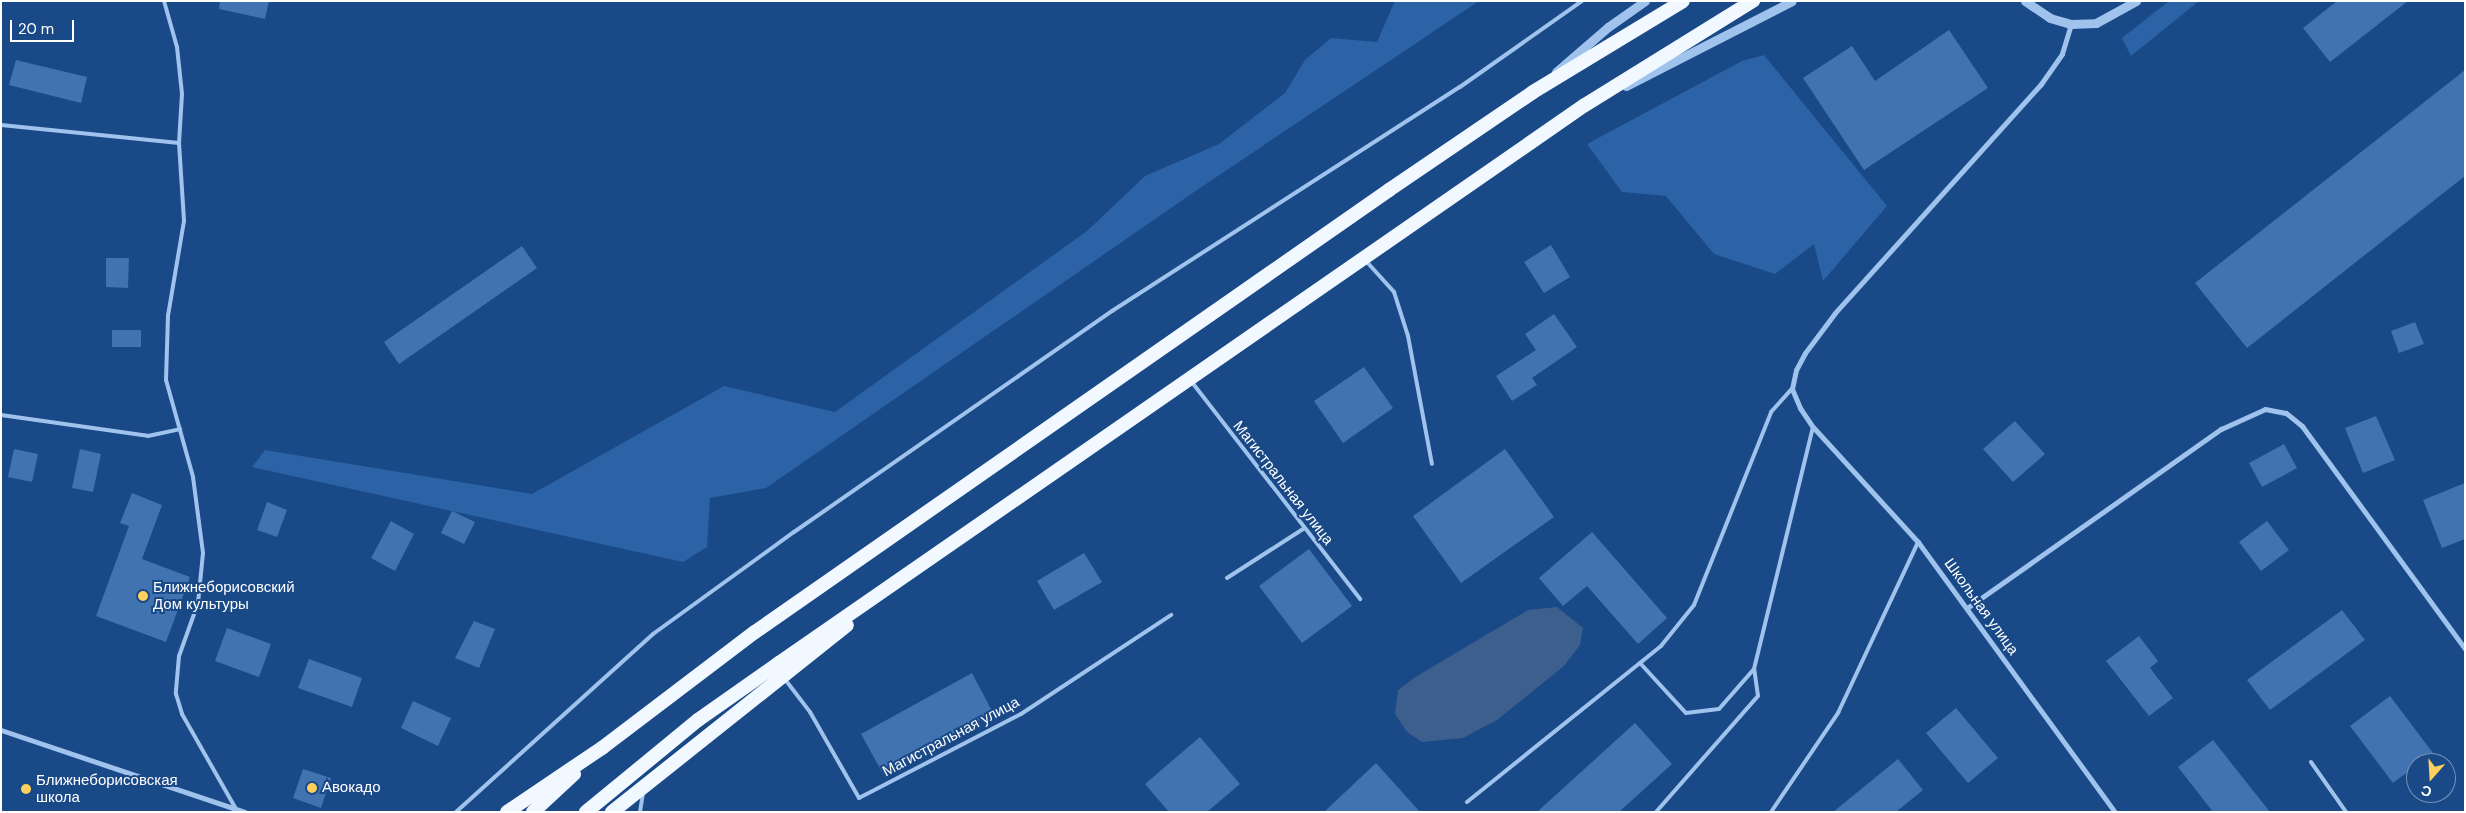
<!DOCTYPE html>
<meta charset="utf-8">
<style>
body{margin:0}
#map{position:relative;width:2466px;height:813px;overflow:hidden;background:#194987;font-family:"DM Sans",sans-serif}
div>[style]{position:absolute}
.green>*{inset:0;background:#2b63a6}
.water>*{inset:0;background:#3c5f8d}
.building>*{inset:0;background:#4173b1}
.service>*{height:4px;margin:-2px;padding:0 2px;transform-origin:2px;border-radius:2px;background:#a0c3ed}
.minor>*{height:5px;margin:-2.5px;padding:0 2.5px;transform-origin:2.5px;border-radius:2.5px;background:#a0c3ed}
.tertiary>*{height:9px;margin:-4.5px;padding:0 4.5px;transform-origin:4.5px;border-radius:4.5px;background:#a0c3ed}
.trunk>*{height:14px;margin:-7px;padding:0 7px;transform-origin:7px;border-radius:7px;background:#f2f8ff}
.dots>*{width:14px;height:14px;translate:-50% -50%;box-sizing:border-box;border:2px solid #194987;border-radius:50%}
span{translate:-50% -50%;white-space:nowrap;text-align:center;line-height:1.15;-webkit-text-stroke:4px #194987;paint-order:stroke}
.street-label{font-size:15px;color:#fff}
.poi-label{font-size:15px;color:#fff}
.left{translate:0 -50%;text-align:left}
.frame{position:absolute;inset:0;border:2px solid #fff;pointer-events:none}
.north{position:absolute;left:2406px;top:753px;width:50px;height:50px;box-sizing:border-box;background:#194987;border:1px solid #7592b7;border-radius:50%;rotate:199deg;font-size:14px;font-weight:700;line-height:20px;text-align:center;color:#fff}
.north::after{content:'';display:block;margin:auto;width:18px;height:22px;background:#ffd05c;clip-path:polygon(50% 0,100% 100%,50% 72%,0 100%)}
.scale{position:absolute;left:10px;top:20px;width:64px;height:22px;box-sizing:border-box;border:2px solid #fff;border-top:0;padding-left:6px;font-size:15px;line-height:18px;white-space:nowrap;color:#fff;-webkit-text-stroke:4px #194987;paint-order:stroke}
</style>
<div id="map">
<div class="green">
<i style="clip-path:polygon(1395px 1px,1479px 1px,1197px 190px,766px 488px,710px 498px,707px 547px,683px 562px,252px 467px,265px 450px,532px 494px,724px 386px,835px 412px,1087px 231px,1145px 176px,1219px 144px,1285px 93px,1305px 60px,1331px 38px,1377px 42px)"></i>
<i style="clip-path:polygon(2169px 1px,2199px 1px,2131px 56px,2122px 38px)"></i>
<i style="clip-path:polygon(1764px 55px,1887px 206px,1823px 281px,1814px 244px,1775px 274px,1714px 254px,1666px 196px,1622px 192px,1587px 144px,1742px 61px)"></i>
</div>
<div class="water">
<i style="clip-path:polygon(1557px 607px,1583px 628px,1580px 645px,1564px 666px,1497px 720px,1463px 738px,1422px 742px,1407px 732px,1395px 714px,1398px 690px,1417px 676px,1528px 610px)"></i>
</div>
<div class="building">
<i style="clip-path:polygon(220px 1px,269px 1px,265px 19px,219px 9px)"></i>
<i style="clip-path:polygon(2337px 1px,2408px 1px,2330px 62px,2303px 28px)"></i>
<i style="clip-path:polygon(1949px 30px,1988px 88px,1864px 170px,1803px 78px,1852px 46px,1875px 81px)"></i>
<i style="clip-path:polygon(16px 60px,87px 77px,81px 103px,9px 85px)"></i>
<i style="clip-path:polygon(2465px 70px,2465px 176px,2247px 348px,2195px 283px)"></i>
<i style="clip-path:polygon(1551px 245px,1570px 277px,1544px 293px,1524px 262px)"></i>
<i style="clip-path:polygon(522px 246px,537px 268px,399px 364px,384px 342px)"></i>
<i style="clip-path:polygon(106px 258px,129px 258px,128px 288px,106px 287px)"></i>
<i style="clip-path:polygon(1554px 314px,1577px 347px,1532px 378px,1537px 385px,1512px 401px,1496px 376px,1536px 350px,1525px 334px)"></i>
<i style="clip-path:polygon(2415px 322px,2424px 344px,2399px 353px,2391px 331px)"></i>
<i style="clip-path:polygon(112px 330px,141px 330px,141px 347px,112px 347px)"></i>
<i style="clip-path:polygon(1364px 367px,1393px 408px,1343px 443px,1314px 401px)"></i>
<i style="clip-path:polygon(2376px 416px,2395px 460px,2363px 473px,2345px 428px)"></i>
<i style="clip-path:polygon(2015px 421px,2045px 454px,2013px 482px,1983px 449px)"></i>
<i style="clip-path:polygon(2284px 444px,2297px 468px,2262px 487px,2249px 463px)"></i>
<i style="clip-path:polygon(14px 449px,38px 454px,32px 482px,8px 477px)"></i>
<i style="clip-path:polygon(80px 449px,101px 454px,93px 492px,72px 488px)"></i>
<i style="clip-path:polygon(1505px 449px,1554px 517px,1461px 583px,1413px 516px)"></i>
<i style="clip-path:polygon(2465px 483px,2465px 539px,2442px 548px,2423px 500px)"></i>
<i style="clip-path:polygon(132px 493px,162px 505px,142px 559px,190px 577px,166px 642px,96px 616px,129px 526px,120px 523px)"></i>
<i style="clip-path:polygon(267px 502px,287px 510px,277px 537px,257px 530px)"></i>
<i style="clip-path:polygon(452px 511px,475px 522px,464px 544px,441px 533px)"></i>
<i style="clip-path:polygon(391px 521px,414px 534px,395px 571px,371px 558px)"></i>
<i style="clip-path:polygon(2267px 521px,2289px 550px,2261px 571px,2239px 542px)"></i>
<i style="clip-path:polygon(1592px 532px,1667px 618px,1638px 644px,1587px 586px,1563px 606px,1539px 578px)"></i>
<i style="clip-path:polygon(1309px 549px,1352px 606px,1302px 643px,1259px 586px)"></i>
<i style="clip-path:polygon(1084px 553px,1102px 582px,1054px 610px,1037px 581px)"></i>
<i style="clip-path:polygon(2342px 610px,2365px 640px,2270px 710px,2247px 680px)"></i>
<i style="clip-path:polygon(474px 621px,495px 629px,479px 668px,455px 658px)"></i>
<i style="clip-path:polygon(227px 628px,271px 644px,259px 677px,215px 661px)"></i>
<i style="clip-path:polygon(2139px 636px,2158px 661px,2150px 668px,2173px 698px,2149px 716px,2106px 661px)"></i>
<i style="clip-path:polygon(309px 659px,362px 678px,352px 707px,298px 688px)"></i>
<i style="clip-path:polygon(972px 673px,993px 713px,883px 774px,861px 734px)"></i>
<i style="clip-path:polygon(2390px 696px,2433px 753px,2393px 783px,2350px 726px)"></i>
<i style="clip-path:polygon(413px 701px,451px 718px,438px 746px,401px 728px)"></i>
<i style="clip-path:polygon(1956px 708px,1998px 758px,1968px 783px,1926px 733px)"></i>
<i style="clip-path:polygon(1635px 723px,1672px 764px,1619px 812px,1537px 812px)"></i>
<i style="clip-path:polygon(1200px 737px,1240px 784px,1207px 812px,1169px 812px,1145px 784px)"></i>
<i style="clip-path:polygon(2213px 740px,2270px 812px,2213px 812px,2178px 767px)"></i>
<i style="clip-path:polygon(1898px 759px,1923px 790px,1896px 812px,1833px 812px)"></i>
<i style="clip-path:polygon(1376px 763px,1420px 812px,1324px 812px)"></i>
<i style="clip-path:polygon(303px 769px,331px 778px,321px 808px,293px 798px)"></i>
</div>
<div class="service">
<i style="left:164px;top:1px;width:48px;rotate:74.2deg"></i>
<i style="left:177px;top:47px;width:47px;rotate:83.9deg"></i>
<i style="left:182px;top:94px;width:49px;rotate:93.5deg"></i>
<i style="left:179px;top:143px;width:78px;rotate:86.3deg"></i>
<i style="left:184px;top:221px;width:96px;rotate:99.6deg"></i>
<i style="left:168px;top:316px;width:64px;rotate:91.8deg"></i>
<i style="left:166px;top:380px;width:101px;rotate:74.4deg"></i>
<i style="left:193px;top:477px;width:77px;rotate:82.5deg"></i>
<i style="left:203px;top:553px;width:50px;rotate:95.7deg"></i>
<i style="left:198px;top:603px;width:56px;rotate:109.7deg"></i>
<i style="left:179px;top:656px;width:38px;rotate:95deg"></i>
<i style="left:176px;top:694px;width:21px;rotate:73deg"></i>
<i style="left:182px;top:714px;width:109px;rotate:60.4deg"></i>
<i style="left:1px;top:125px;width:179px;rotate:5.8deg"></i>
<i style="left:1366px;top:261px;width:42px;rotate:47.9deg"></i>
<i style="left:1394px;top:292px;width:46px;rotate:72.3deg"></i>
<i style="left:1408px;top:336px;width:130px;rotate:79.4deg"></i>
<i style="left:1191px;top:381px;width:276px;rotate:52.2deg"></i>
<i style="left:1px;top:415px;width:148px;rotate:8.1deg"></i>
<i style="left:148px;top:436px;width:33px;rotate:-12deg"></i>
<i style="left:1227px;top:578px;width:90px;rotate:-32.8deg"></i>
<i style="left:1640px;top:663px;width:68px;rotate:47.4deg"></i>
<i style="left:1686px;top:713px;width:33px;rotate:-7deg"></i>
<i style="left:1719px;top:709px;width:53px;rotate:-48.8deg"></i>
<i style="left:784px;top:678px;width:43px;rotate:52.6deg"></i>
<i style="left:810px;top:712px;width:99px;rotate:60.3deg"></i>
<i style="left:859px;top:798px;width:182px;rotate:-27.4deg"></i>
<i style="left:1021px;top:714px;width:180px;rotate:-33.4deg"></i>
<i style="left:2311px;top:762px;width:61px;rotate:55deg"></i>
<i style="left:1467px;top:802px;width:249px;rotate:-38.8deg"></i>
<i style="left:1661px;top:646px;width:53px;rotate:-51.2deg"></i>
<i style="left:1694px;top:605px;width:208px;rotate:-68.2deg"></i>
<i style="left:1771px;top:412px;width:31px;rotate:-48deg"></i>
<i style="left:456px;top:812px;width:266px;rotate:-42.1deg"></i>
<i style="left:653px;top:634px;width:174px;rotate:-35.9deg"></i>
<i style="left:794px;top:532px;width:387px;rotate:-34.8deg"></i>
<i style="left:1112px;top:311px;width:414px;rotate:-32.8deg"></i>
<i style="left:1460px;top:87px;width:149px;rotate:-35.2deg"></i>
<i style="left:640px;top:812px;width:20px;rotate:-81deg"></i>
<i style="left:1656px;top:812px;width:154px;rotate:-48.7deg"></i>
<i style="left:1758px;top:696px;width:27px;rotate:-98deg"></i>
<i style="left:1754px;top:669px;width:249px;rotate:-76.3deg"></i>
<i style="left:1771px;top:812px;width:120px;rotate:-55.9deg"></i>
<i style="left:1838px;top:713px;width:189px;rotate:-64.9deg"></i>
</div>
<div class="minor">
<i style="left:2071px;top:24px;width:31px;rotate:107deg"></i>
<i style="left:2062px;top:54px;width:37px;rotate:125deg"></i>
<i style="left:2041px;top:84px;width:308px;rotate:132deg"></i>
<i style="left:1835px;top:313px;width:50px;rotate:126.9deg"></i>
<i style="left:1805px;top:353px;width:19px;rotate:118deg"></i>
<i style="left:1796px;top:370px;width:19px;rotate:102deg"></i>
<i style="left:1792px;top:389px;width:21px;rotate:67deg"></i>
<i style="left:1800px;top:408px;width:23px;rotate:56deg"></i>
<i style="left:1813px;top:427px;width:156px;rotate:47.6deg"></i>
<i style="left:1918px;top:542px;width:334px;rotate:53.9deg"></i>
<i style="left:1967px;top:608px;width:311px;rotate:-35.2deg"></i>
<i style="left:2221px;top:429px;width:48px;rotate:-24.4deg"></i>
<i style="left:2265px;top:409px;width:21px;rotate:11deg"></i>
<i style="left:2286px;top:413px;width:21px;rotate:39deg"></i>
<i style="left:2302px;top:426px;width:276px;rotate:53.8deg"></i>
<i style="left:1px;top:730px;width:257px;rotate:18.6deg"></i>
</div>
<div class="tertiary">
<i style="left:2025px;top:1px;width:30px;rotate:34deg"></i>
<i style="left:2050px;top:18px;width:22px;rotate:16deg"></i>
<i style="left:2071px;top:24px;width:25px;rotate:-2deg"></i>
<i style="left:2096px;top:23px;width:46px;rotate:-28.8deg"></i>
<i style="left:1556px;top:72px;width:69px;rotate:-40.9deg"></i>
<i style="left:1608px;top:27px;width:45px;rotate:-35.1deg"></i>
<i style="left:1626px;top:86px;width:186px;rotate:-27.1deg"></i>
</div>
<div class="trunk">
<i style="left:507px;top:812px;width:115px;rotate:-34deg"></i>
<i style="left:602px;top:748px;width:192px;rotate:-37.2deg"></i>
<i style="left:755px;top:632px;width:773px;rotate:-34.88deg"></i>
<i style="left:1389px;top:190px;width:174px;rotate:-34.2deg"></i>
<i style="left:1533px;top:92px;width:175px;rotate:-31.2deg"></i>
<i style="left:533px;top:812px;width:56px;rotate:-42.8deg"></i>
<i style="left:586px;top:812px;width:145px;rotate:-39.4deg"></i>
<i style="left:698px;top:720px;width:99px;rotate:-35.1deg"></i>
<i style="left:779px;top:663px;width:980px;rotate:-34.7deg"></i>
<i style="left:1585px;top:105px;width:198px;rotate:-31.8deg"></i>
<i style="left:612px;top:812px;width:300px;rotate:-38.5deg"></i>
</div>
<div class="dots">
<i style="left:143px;top:596px;background:#ffd05c"></i>
<i style="left:312px;top:788px;background:#ffd05c"></i>
<i style="left:26px;top:789px;background:#ffd05c"></i>
</div>
<div class="street-label">
<span style="left:1283px;top:483px;rotate:52deg">Магистральная улица</span>
<span style="left:1981px;top:607px;rotate:54deg">Школьная улица</span>
<span style="left:951px;top:737px;rotate:-28deg">Магистральная улица</span>
</div>
<div class="poi-label">
<span class="left" style="left:153px;top:596px">Ближнеборисовский<br>Дом культуры</span>
<span class="left" style="left:36px;top:789px">Ближнеборисовская<br>школа</span>
<span class="left" style="left:322px;top:788px">Авокадо</span>
</div>
<div class="frame"></div>
<div class="north">С</div>
<div class="scale">20 m</div>
</div>
